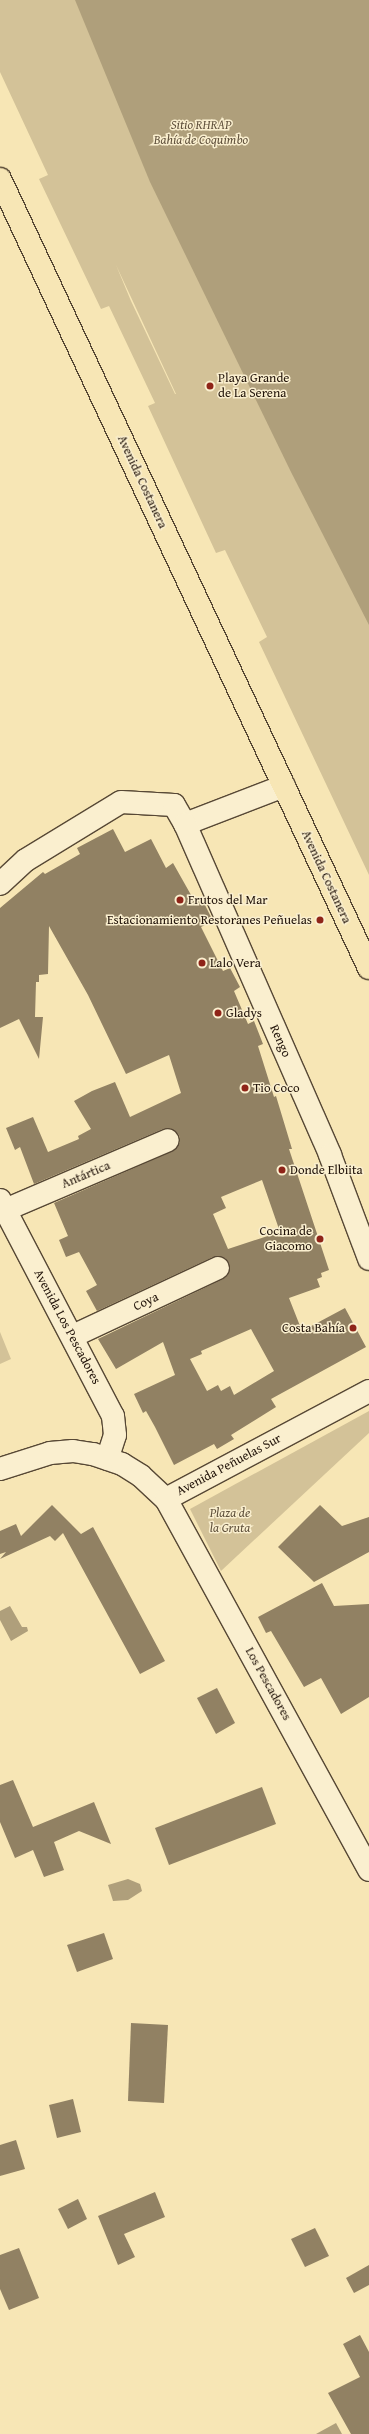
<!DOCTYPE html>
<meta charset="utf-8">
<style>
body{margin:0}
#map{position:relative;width:369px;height:2434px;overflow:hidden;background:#f7e6b5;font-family:"Gentium Book Plus",serif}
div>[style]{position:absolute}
.green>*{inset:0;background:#d3c298}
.water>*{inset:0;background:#af9f7b}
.building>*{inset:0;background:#918163}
.roads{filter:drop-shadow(1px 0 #574835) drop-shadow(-1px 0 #574835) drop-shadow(0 1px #574835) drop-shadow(0 -1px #574835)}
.minor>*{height:22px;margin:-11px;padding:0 11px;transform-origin:11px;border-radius:11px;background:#faefcf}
.tertiary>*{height:22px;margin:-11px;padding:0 11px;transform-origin:11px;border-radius:11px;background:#faefcf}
.primary>*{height:22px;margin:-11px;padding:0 11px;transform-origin:11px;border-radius:11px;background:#f7e6b5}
.dots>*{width:11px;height:11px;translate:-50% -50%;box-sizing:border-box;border:2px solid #faefcf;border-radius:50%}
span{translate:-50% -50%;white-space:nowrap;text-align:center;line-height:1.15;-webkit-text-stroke:3px #faefcf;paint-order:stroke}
.park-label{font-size:13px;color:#60513c;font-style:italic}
.poi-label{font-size:13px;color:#22140a}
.left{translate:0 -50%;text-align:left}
.right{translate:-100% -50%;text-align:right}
.street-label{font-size:13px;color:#22140a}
</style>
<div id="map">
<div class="green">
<i style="clip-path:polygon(evenodd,0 0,285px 0,369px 184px,369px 875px,259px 642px,267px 637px,225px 550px,216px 553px,148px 406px,155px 403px,109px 306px,101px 309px,39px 179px,48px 175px,0 72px,0 0,116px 265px,176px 394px,175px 394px,131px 301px,116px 265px)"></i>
<i style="clip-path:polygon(0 1332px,11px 1359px,0 1364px)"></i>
<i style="clip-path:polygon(369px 1411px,369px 1433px,221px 1571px,190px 1509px)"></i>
</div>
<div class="water">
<i style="clip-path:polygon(75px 0,369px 0,369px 625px,291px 472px,150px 182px)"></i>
<i style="clip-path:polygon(10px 1606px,22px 1627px,27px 1627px,28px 1631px,11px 1641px,0 1620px,0 1611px)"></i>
<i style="clip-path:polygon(128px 1879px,140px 1884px,142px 1891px,128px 1900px,113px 1901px,108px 1885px)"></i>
<i style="clip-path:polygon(336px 2423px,342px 2434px,316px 2434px)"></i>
</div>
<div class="building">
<i style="clip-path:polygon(evenodd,113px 829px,125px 852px,151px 839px,166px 868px,173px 863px,195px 902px,202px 899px,213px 921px,201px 927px,223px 971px,230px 968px,240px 987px,234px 991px,248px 1024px,254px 1021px,263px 1044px,258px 1046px,274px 1097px,276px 1096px,292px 1149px,289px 1149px,329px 1270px,321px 1273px,322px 1277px,317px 1279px,320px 1287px,289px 1298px,302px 1331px,345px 1308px,366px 1347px,271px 1399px,276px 1407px,231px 1435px,234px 1439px,217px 1449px,214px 1444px,174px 1465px,155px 1427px,146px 1411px,143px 1413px,134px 1394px,175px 1375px,163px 1342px,116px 1369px,98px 1339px,223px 1279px,228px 1275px,229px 1263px,225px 1258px,213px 1257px,97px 1311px,86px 1291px,97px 1285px,79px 1252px,66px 1257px,59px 1240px,68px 1236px,54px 1203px,173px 1151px,180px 1142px,179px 1135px,170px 1128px,163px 1129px,34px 1184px,20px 1147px,15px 1150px,6px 1128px,33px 1117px,48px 1152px,79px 1139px,78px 1136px,91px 1129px,74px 1101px,92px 1091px,115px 1082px,130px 1117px,181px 1093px,169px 1055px,126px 1074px,88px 995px,49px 926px,48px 974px,39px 975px,39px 982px,36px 982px,35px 1017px,43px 1017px,39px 1059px,19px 1019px,0 1028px,0 908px,43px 872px,45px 874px,80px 854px,77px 848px,113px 829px,262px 1180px,280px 1232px,228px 1249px,213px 1214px,226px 1208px,221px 1197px,262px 1180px,113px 829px,251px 1329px,274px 1371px,234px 1395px,230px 1386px,221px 1391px,218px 1385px,207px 1391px,190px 1359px,202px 1354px,201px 1351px,251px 1329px)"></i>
<i style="clip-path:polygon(52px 1505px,81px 1534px,93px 1527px,165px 1661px,140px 1674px,63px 1533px,55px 1541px,50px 1536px,0 1559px,6px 1552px,0 1554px,0 1531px,16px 1524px,21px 1536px)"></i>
<i style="clip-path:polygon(320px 1505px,342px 1526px,369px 1517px,369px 1552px,314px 1582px,278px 1547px)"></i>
<i style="clip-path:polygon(322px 1583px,334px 1606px,369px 1604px,369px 1697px,341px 1714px,321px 1678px,304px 1687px,271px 1631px,266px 1633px,258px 1617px)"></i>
<i style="clip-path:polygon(217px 1688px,235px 1723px,216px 1734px,197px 1698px)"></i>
<i style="clip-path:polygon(13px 1780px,33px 1827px,94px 1802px,111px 1844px,79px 1831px,54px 1842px,64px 1870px,44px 1877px,33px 1850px,15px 1858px,0 1822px,0 1785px)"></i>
<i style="clip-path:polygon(262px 1787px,276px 1824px,169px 1865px,155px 1828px)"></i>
<i style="clip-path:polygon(104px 1933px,113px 1959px,77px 1972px,67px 1945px)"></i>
<i style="clip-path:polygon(131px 2023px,168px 2025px,164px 2103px,128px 2101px)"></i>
<i style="clip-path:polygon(73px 2099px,81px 2132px,57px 2138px,49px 2105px)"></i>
<i style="clip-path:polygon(16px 2140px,25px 2169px,0 2176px,0 2145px)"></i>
<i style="clip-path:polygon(155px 2192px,165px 2217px,124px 2234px,135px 2257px,118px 2265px,98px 2216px)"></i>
<i style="clip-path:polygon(78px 2199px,87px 2219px,68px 2229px,58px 2209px)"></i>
<i style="clip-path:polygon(315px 2228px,329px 2256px,305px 2267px,291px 2239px)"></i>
<i style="clip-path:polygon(19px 2248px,39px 2298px,9px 2310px,0 2289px,0 2255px)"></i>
<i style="clip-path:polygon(369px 2265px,369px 2285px,354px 2293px,346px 2278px)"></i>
<i style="clip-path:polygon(360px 2335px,369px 2352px,369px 2434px,351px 2434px,328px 2393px,360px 2377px,343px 2344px)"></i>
</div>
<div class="roads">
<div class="minor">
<i style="left:185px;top:824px;width:106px;rotate:-21deg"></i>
<i style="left:0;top:884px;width:35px;rotate:-43deg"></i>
<i style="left:26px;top:860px;width:111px;rotate:-31.4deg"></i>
<i style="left:121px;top:802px;width:53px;rotate:3.2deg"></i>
<i style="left:174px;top:805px;width:22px;rotate:60deg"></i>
<i style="left:185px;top:824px;width:361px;rotate:66.3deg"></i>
<i style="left:330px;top:1155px;width:111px;rotate:69.4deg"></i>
<i style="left:0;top:1200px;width:244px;rotate:62.4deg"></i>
<i style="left:113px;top:1416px;width:19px;rotate:84deg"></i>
<i style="left:115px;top:1435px;width:25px;rotate:108deg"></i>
<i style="left:5px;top:1210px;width:177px;rotate:-23.2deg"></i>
<i style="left:73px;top:1336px;width:160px;rotate:-25.1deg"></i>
</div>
<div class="tertiary">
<i style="left:0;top:1469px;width:52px;rotate:-17.7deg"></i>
<i style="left:50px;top:1453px;width:23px;rotate:-5deg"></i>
<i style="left:73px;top:1451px;width:20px;rotate:9deg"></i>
<i style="left:93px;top:1454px;width:31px;rotate:19deg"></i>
<i style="left:122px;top:1464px;width:22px;rotate:32deg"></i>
<i style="left:141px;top:1476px;width:34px;rotate:43deg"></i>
<i style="left:166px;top:1499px;width:423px;rotate:61.3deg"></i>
<i style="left:166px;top:1499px;width:230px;rotate:-28deg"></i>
</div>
<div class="primary">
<i style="left:0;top:179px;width:871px;rotate:64.94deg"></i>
</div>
</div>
<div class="dots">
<i style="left:210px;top:386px;background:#8f2418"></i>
<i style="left:180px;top:900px;background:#8f2418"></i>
<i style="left:320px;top:920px;background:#8f2418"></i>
<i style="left:202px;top:963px;background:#8f2418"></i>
<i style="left:218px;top:1013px;background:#8f2418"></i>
<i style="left:245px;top:1088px;background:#8f2418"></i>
<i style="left:282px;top:1170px;background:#8f2418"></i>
<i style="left:320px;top:1239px;background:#8f2418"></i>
<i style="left:353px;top:1328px;background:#8f2418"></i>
</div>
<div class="park-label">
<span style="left:201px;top:133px">Sitio RHRAP<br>Bahía de Coquimbo</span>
<span style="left:230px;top:1521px">Plaza de<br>la Gruta</span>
</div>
<div class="poi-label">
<span class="left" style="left:218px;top:386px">Playa Grande<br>de La Serena</span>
<span class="left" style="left:188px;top:900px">Frutos del Mar</span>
<span class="right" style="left:312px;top:920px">Estacionamiento Restoranes Peñuelas</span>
<span class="left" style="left:210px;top:963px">Lalo Vera</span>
<span class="left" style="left:226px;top:1013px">Gladys</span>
<span class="left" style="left:253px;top:1088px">Tio Coco</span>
<span class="left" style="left:290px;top:1170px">Donde Elbiita</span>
<span class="right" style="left:312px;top:1239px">Cocina de<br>Giacomo</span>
<span class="right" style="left:345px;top:1328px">Costa Bahía</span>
</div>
<div class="street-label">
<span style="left:142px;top:482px;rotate:65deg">Avenida Costanera</span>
<span style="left:326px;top:877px;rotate:65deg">Avenida Costanera</span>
<span style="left:280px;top:1041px;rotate:66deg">Rengo</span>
<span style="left:86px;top:1175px;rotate:-23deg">Antártica</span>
<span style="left:146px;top:1302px;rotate:-25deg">Coya</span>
<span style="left:67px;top:1327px;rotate:62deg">Avenida Los Pescadores</span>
<span style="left:229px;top:1465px;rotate:-28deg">Avenida Peñuelas Sur</span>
<span style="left:268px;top:1684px;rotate:61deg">Los Pescadores</span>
</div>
</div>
